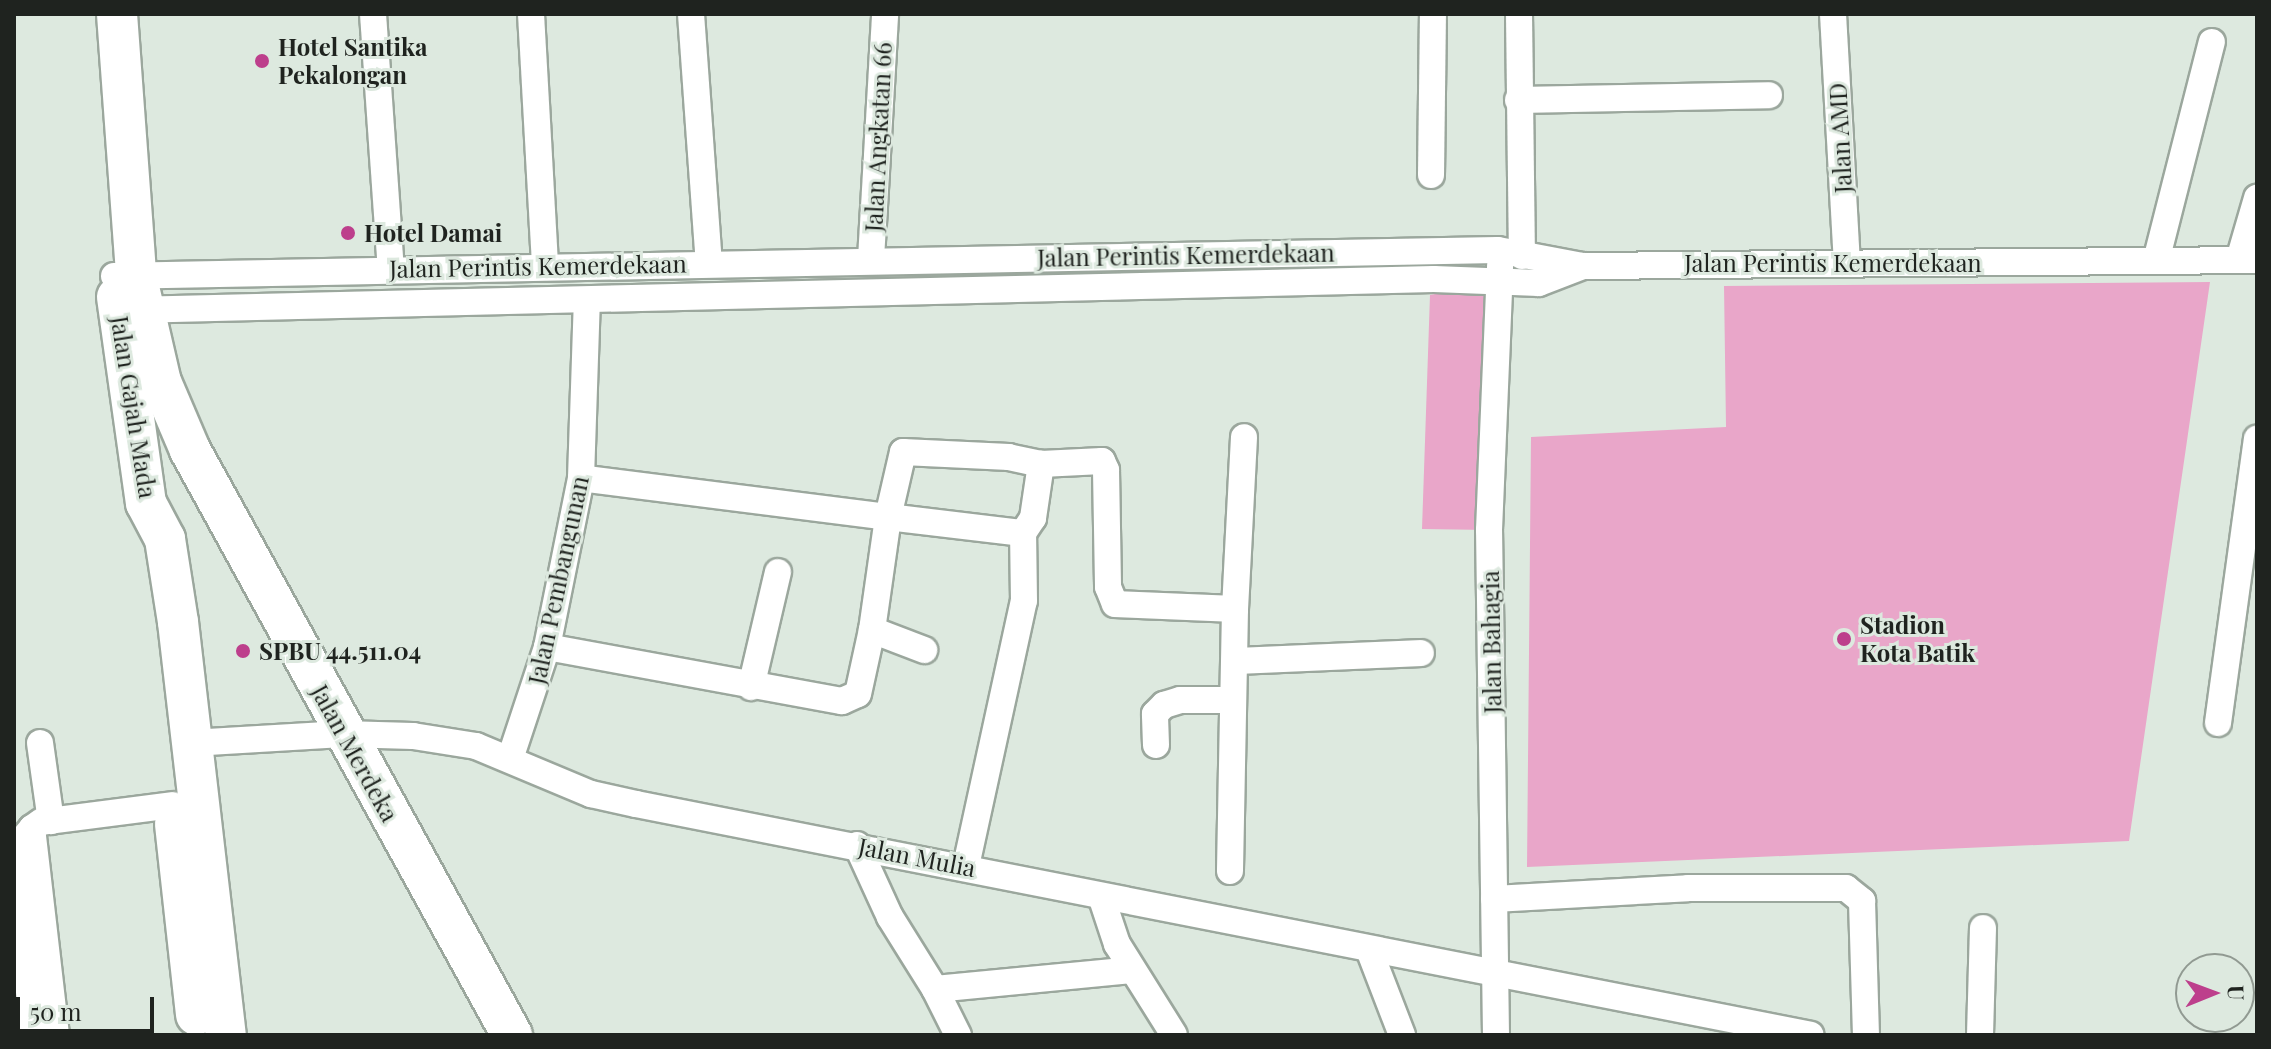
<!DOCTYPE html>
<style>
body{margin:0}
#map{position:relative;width:2271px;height:1049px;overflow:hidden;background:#dde9df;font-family:"Playfair Display",serif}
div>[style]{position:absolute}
.green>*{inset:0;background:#e9a6c9}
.roads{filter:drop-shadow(2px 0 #9ba79d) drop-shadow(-2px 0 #9ba79d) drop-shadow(0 2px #9ba79d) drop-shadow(0 -2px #9ba79d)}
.minor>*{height:26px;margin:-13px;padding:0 13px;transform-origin:13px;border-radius:13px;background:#fff}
.highway>*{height:40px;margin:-20px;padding:0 20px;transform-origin:20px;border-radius:20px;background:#fff}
.dots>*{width:22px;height:22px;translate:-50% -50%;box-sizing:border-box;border:4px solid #dde9df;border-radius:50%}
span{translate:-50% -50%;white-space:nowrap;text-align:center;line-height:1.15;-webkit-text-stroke:6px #dde9df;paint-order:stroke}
.poi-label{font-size:24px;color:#1f231f;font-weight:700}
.left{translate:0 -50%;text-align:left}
.street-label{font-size:24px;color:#1f231f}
.frame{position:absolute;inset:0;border:16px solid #1f231f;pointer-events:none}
.north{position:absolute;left:2175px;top:953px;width:80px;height:80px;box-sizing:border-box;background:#dde9df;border:2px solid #919a92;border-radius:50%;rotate:89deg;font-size:22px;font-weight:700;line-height:32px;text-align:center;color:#1f231f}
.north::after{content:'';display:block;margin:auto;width:28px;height:36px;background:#bd3f8c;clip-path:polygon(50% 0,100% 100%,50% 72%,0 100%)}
.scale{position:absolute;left:16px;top:997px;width:138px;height:36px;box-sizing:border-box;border:4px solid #1f231f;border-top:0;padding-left:10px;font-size:24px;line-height:28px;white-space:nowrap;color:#1f231f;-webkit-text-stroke:6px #dde9df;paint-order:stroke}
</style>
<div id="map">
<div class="green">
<i style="clip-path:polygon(1501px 281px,1489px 530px,1422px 529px,1430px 295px)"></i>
<i style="clip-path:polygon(2210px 282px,2129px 841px,1527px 867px,1531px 437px,1726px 427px,1724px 286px)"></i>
</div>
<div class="roads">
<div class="minor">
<i style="left:373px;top:14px;width:256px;rotate:86deg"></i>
<i style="left:531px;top:14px;width:252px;rotate:86.8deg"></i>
<i style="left:691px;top:14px;width:250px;rotate:85.9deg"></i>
<i style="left:1519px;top:14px;width:242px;rotate:89.3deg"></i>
<i style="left:1833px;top:14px;width:248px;rotate:86.8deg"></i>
<i style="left:1518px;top:100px;width:251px;rotate:-1.1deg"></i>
<i style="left:1431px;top:175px;width:161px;rotate:-89.3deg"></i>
<i style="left:871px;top:259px;width:245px;rotate:-86.7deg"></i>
<i style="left:2239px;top:260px;width:65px;rotate:-73.8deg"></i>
<i style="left:2156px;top:261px;width:226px;rotate:-75.7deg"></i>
<i style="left:114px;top:276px;width:1384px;rotate:-1.08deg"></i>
<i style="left:1498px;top:250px;width:86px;rotate:10.7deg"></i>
<i style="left:1583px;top:266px;width:674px;rotate:-0.51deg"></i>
<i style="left:131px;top:310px;width:1303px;rotate:-1.36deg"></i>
<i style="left:1434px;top:279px;width:105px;rotate:2.2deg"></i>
<i style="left:1539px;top:283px;width:47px;rotate:-21.1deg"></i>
<i style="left:1041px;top:464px;width:33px;rotate:-168deg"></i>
<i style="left:1009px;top:457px;width:106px;rotate:-177.3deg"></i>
<i style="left:903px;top:452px;width:67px;rotate:103deg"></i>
<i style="left:888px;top:517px;width:136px;rotate:6.8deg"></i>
<i style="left:1023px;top:533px;width:18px;rotate:-56deg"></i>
<i style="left:1033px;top:518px;width:55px;rotate:-81.6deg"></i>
<i style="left:1041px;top:464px;width:61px;rotate:-2.8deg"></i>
<i style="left:1102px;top:461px;width:10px;rotate:66deg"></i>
<i style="left:1106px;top:470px;width:117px;rotate:89deg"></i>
<i style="left:1108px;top:587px;width:18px;rotate:68deg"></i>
<i style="left:1115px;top:604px;width:120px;rotate:2.4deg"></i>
<i style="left:1235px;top:609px;width:262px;rotate:91.1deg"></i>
<i style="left:1235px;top:609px;width:172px;rotate:-87deg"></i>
<i style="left:872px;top:630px;width:56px;rotate:21deg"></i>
<i style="left:547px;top:647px;width:300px;rotate:10.4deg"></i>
<i style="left:842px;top:701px;width:17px;rotate:-24deg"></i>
<i style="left:858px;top:694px;width:66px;rotate:-77.7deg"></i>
<i style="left:872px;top:630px;width:114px;rotate:-81.9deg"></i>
<i style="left:888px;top:517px;width:309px;rotate:-172.8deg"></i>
<i style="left:1238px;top:661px;width:183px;rotate:-2.5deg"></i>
<i style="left:751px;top:687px;width:118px;rotate:-76.8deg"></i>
<i style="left:2218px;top:723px;width:287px;rotate:-82.2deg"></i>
<i style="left:40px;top:743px;width:79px;rotate:82deg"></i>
<i style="left:191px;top:743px;width:152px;rotate:-3.4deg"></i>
<i style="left:343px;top:734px;width:70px;rotate:1.6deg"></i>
<i style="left:413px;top:736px;width:64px;rotate:9deg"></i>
<i style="left:476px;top:746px;width:125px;rotate:22.7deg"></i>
<i style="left:591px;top:794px;width:46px;rotate:12.5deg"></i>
<i style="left:636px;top:804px;width:1197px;rotate:11.12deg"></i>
<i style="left:1156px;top:745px;width:31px;rotate:-92deg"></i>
<i style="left:1155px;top:714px;width:13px;rotate:-45deg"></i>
<i style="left:1164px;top:705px;width:17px;rotate:-17deg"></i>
<i style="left:1180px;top:700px;width:52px"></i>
<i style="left:510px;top:759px;width:118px;rotate:-71.7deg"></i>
<i style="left:547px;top:647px;width:172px;rotate:-78.6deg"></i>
<i style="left:581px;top:478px;width:178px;rotate:-88.1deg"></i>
<i style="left:32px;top:828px;width:17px;rotate:130deg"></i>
<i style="left:21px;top:841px;width:19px;rotate:102deg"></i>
<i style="left:17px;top:860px;width:176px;rotate:84.8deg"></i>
<i style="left:857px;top:845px;width:79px;rotate:65.4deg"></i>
<i style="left:890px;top:917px;width:85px;rotate:58deg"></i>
<i style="left:966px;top:866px;width:271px;rotate:-77.7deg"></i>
<i style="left:1024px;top:601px;width:68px;rotate:-90.8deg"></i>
<i style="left:1101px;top:896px;width:51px;rotate:71.6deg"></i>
<i style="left:1117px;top:944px;width:107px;rotate:57.9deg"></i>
<i style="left:1494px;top:899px;width:194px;rotate:-3.2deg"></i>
<i style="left:1688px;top:888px;width:158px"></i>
<i style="left:1846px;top:888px;width:21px;rotate:39deg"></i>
<i style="left:1862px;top:901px;width:134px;rotate:88.3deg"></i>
<i style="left:1370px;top:952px;width:89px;rotate:68.9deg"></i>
<i style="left:56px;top:1035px;width:208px;rotate:-96.6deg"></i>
<i style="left:32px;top:828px;width:11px;rotate:-34deg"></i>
<i style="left:41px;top:822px;width:133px;rotate:-7.3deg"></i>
<i style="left:958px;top:1035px;width:51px;rotate:-116.6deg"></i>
<i style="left:935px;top:989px;width:198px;rotate:-5.5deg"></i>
<i style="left:1496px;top:1035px;width:505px;rotate:-90.79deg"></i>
<i style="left:1489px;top:530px;width:265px;rotate:-87.6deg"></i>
<i style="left:1980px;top:1035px;width:107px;rotate:-88.4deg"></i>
</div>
<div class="highway">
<i style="left:117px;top:14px;width:261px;rotate:85.8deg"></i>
<i style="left:136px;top:274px;width:111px;rotate:77deg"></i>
<i style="left:161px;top:382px;width:74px;rotate:66.9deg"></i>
<i style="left:190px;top:450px;width:668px;rotate:61.17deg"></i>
<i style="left:117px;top:297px;width:208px;rotate:82deg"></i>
<i style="left:146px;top:503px;width:41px;rotate:62.2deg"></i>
<i style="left:165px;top:539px;width:84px;rotate:81.1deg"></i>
<i style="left:178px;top:622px;width:416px;rotate:83.4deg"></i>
<i style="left:175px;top:824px;width:192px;rotate:83.7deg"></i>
</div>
</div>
<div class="dots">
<i style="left:262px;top:61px;background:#bd3f8c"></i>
<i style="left:348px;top:233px;background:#bd3f8c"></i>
<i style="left:1844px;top:639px;background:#bd3f8c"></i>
<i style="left:243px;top:651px;background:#bd3f8c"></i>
</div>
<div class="poi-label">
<span class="left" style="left:278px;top:61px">Hotel Santika<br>Pekalongan</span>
<span class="left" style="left:364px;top:233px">Hotel Damai</span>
<span class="left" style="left:1860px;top:639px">Stadion<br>Kota Batik</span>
<span class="left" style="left:259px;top:651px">SPBU 44.511.04</span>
</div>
<div class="street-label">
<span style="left:878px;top:137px;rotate:-87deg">Jalan Angkatan 66</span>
<span style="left:1840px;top:138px;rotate:-93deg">Jalan AMD</span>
<span style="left:1186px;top:255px;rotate:-1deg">Jalan Perintis Kemerdekaan</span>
<span style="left:1833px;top:263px">Jalan Perintis Kemerdekaan</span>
<span style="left:538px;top:266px;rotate:-1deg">Jalan Perintis Kemerdekaan</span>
<span style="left:134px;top:407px;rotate:81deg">Jalan Gajah Mada</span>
<span style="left:558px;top:580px;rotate:-78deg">Jalan Pembangunan</span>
<span style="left:1491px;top:642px;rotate:-91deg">Jalan Bahagia</span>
<span style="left:355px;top:753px;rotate:61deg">Jalan Merdeka</span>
<span style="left:917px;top:857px;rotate:11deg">Jalan Mulia</span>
</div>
<div class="frame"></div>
<div class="north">U</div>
<div class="scale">50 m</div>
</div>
